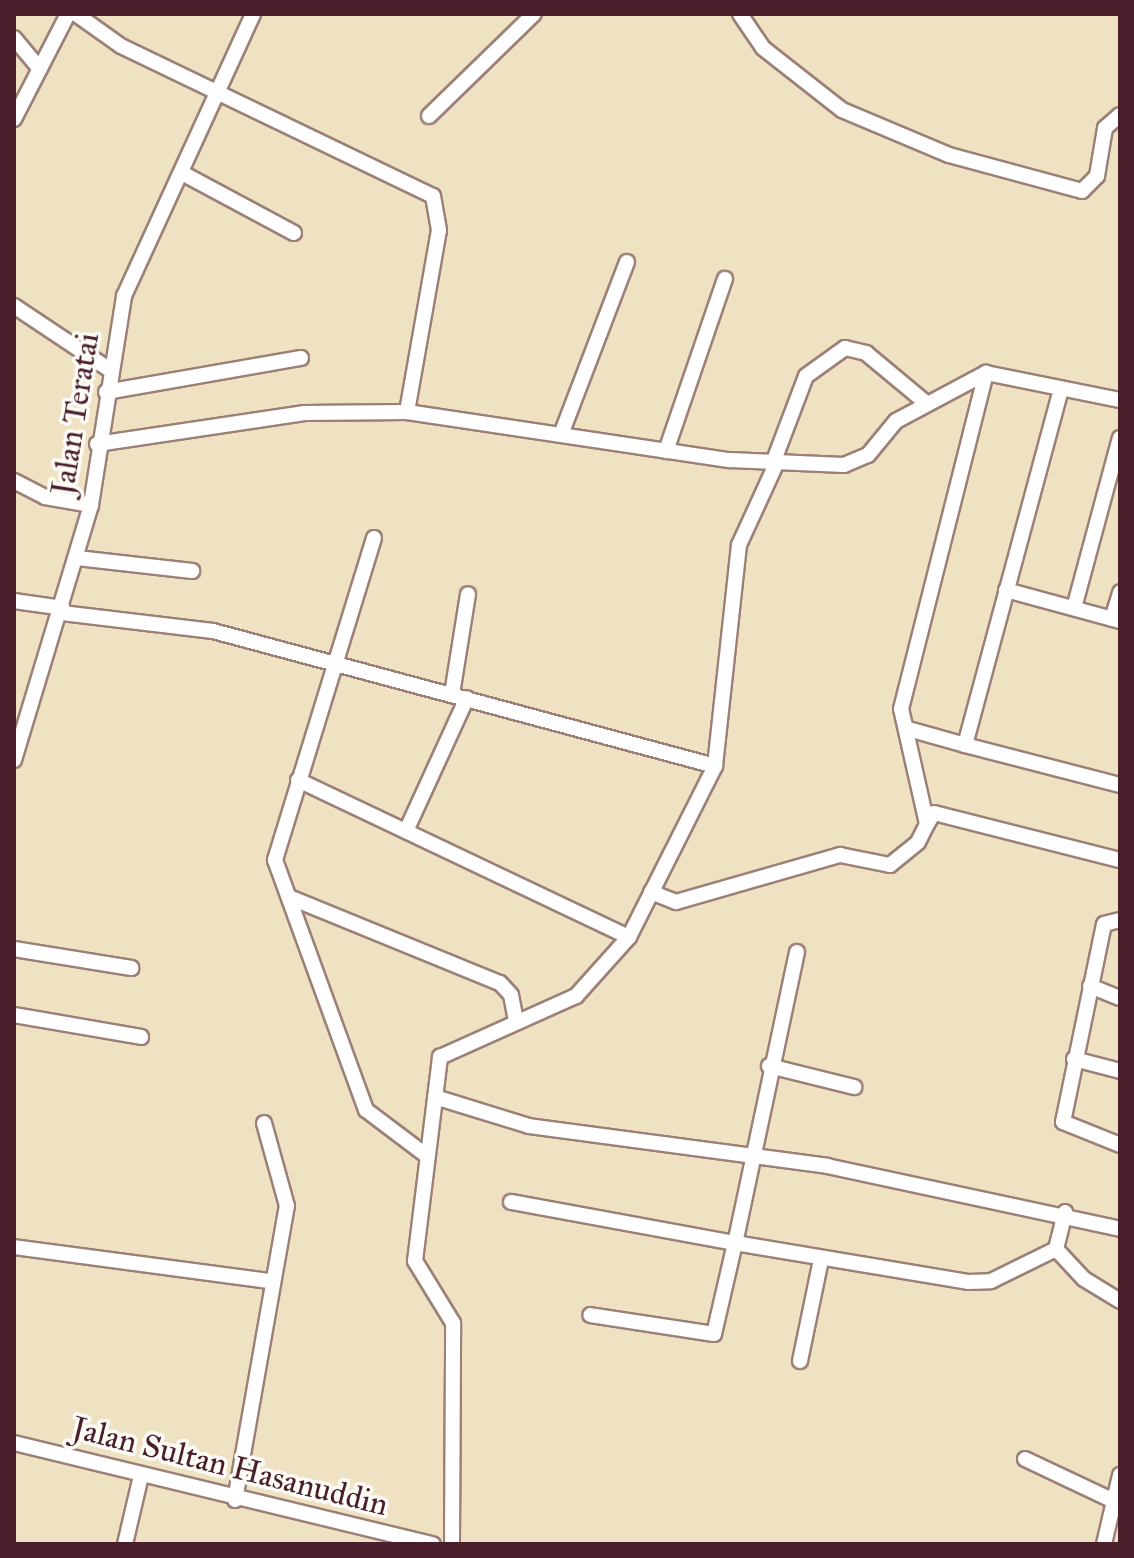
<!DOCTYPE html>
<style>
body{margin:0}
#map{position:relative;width:1134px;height:1558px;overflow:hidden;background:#efe2c3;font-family:"IM FELL Great Primer",serif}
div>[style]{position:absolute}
.roads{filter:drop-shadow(2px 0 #9c8077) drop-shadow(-2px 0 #9c8077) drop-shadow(0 2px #9c8077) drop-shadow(0 -2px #9c8077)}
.minor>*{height:14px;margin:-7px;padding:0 7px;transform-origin:7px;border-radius:7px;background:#fff}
span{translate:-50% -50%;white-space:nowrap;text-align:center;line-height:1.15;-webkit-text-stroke:7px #fdfcf7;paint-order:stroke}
.street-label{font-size:32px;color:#4a1f2b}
.frame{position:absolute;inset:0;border:16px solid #4a1f2b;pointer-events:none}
</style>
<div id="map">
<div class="roads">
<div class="minor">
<i style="left:76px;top:14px;width:55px;rotate:35.4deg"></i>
<i style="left:121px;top:46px;width:346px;rotate:25.7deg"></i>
<i style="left:433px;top:196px;width:35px;rotate:80deg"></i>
<i style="left:439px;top:230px;width:185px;rotate:100deg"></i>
<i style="left:740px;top:14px;width:41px;rotate:55.9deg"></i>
<i style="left:763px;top:48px;width:100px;rotate:38.1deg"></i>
<i style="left:842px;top:110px;width:116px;rotate:22.8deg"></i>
<i style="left:949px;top:155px;width:138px;rotate:15.1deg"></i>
<i style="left:1082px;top:191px;width:21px;rotate:-45deg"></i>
<i style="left:1097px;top:176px;width:49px;rotate:-80.5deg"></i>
<i style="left:1105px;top:128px;width:20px;rotate:-41deg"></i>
<i style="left:14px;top:38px;width:40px;rotate:50deg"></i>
<i style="left:429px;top:116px;width:146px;rotate:-44.2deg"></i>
<i style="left:14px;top:119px;width:118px;rotate:-62.8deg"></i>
<i style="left:182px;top:173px;width:127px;rotate:28.2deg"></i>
<i style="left:14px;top:306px;width:115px;rotate:33.7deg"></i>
<i style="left:106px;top:392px;width:198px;rotate:-9.9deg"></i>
<i style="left:562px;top:432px;width:182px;rotate:-69.1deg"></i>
<i style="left:97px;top:444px;width:210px;rotate:-8.5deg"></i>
<i style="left:305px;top:413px;width:102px;rotate:-0.6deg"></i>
<i style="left:407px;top:412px;width:327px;rotate:8.5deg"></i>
<i style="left:730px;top:460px;width:114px;rotate:2.5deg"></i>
<i style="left:844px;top:465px;width:26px;rotate:-23deg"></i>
<i style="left:868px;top:455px;width:44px;rotate:-50.5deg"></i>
<i style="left:896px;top:421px;width:102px;rotate:-28.1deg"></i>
<i style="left:986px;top:373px;width:137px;rotate:11.4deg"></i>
<i style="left:666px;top:451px;width:182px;rotate:-71.1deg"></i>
<i style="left:773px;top:463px;width:93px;rotate:-69.2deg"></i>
<i style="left:806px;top:376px;width:48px;rotate:-35.7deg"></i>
<i style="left:845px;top:348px;width:22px;rotate:13deg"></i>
<i style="left:866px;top:353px;width:78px;rotate:39.8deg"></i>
<i style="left:14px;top:481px;width:35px;rotate:27deg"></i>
<i style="left:45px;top:497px;width:47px;rotate:9.9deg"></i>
<i style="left:374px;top:538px;width:337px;rotate:107.1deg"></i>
<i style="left:275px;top:860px;width:266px;rotate:70deg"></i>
<i style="left:366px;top:1110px;width:76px;rotate:37deg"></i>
<i style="left:77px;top:558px;width:116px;rotate:6.4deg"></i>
<i style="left:1006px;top:590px;width:118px;rotate:15.2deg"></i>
<i style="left:14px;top:601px;width:49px;rotate:8.1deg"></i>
<i style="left:1074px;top:608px;width:176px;rotate:-74.9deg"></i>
<i style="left:62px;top:613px;width:152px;rotate:6.8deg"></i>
<i style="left:213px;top:631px;width:520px;rotate:15.05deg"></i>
<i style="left:1112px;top:619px;width:28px;rotate:-73deg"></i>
<i style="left:452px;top:694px;width:101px;rotate:-80.9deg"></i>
<i style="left:908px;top:729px;width:59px;rotate:15.7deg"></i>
<i style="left:965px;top:745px;width:366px;rotate:-74.9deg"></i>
<i style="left:965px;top:745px;width:160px;rotate:14.5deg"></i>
<i style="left:14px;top:760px;width:266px;rotate:-73.2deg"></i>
<i style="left:91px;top:505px;width:212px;rotate:-81deg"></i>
<i style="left:124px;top:296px;width:310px;rotate:-65.4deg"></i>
<i style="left:298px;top:780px;width:366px;rotate:25.4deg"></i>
<i style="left:927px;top:824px;width:13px;rotate:-58deg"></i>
<i style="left:934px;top:813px;width:192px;rotate:14.2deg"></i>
<i style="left:406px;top:831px;width:146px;rotate:-65.4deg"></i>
<i style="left:651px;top:892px;width:27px;rotate:22deg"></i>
<i style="left:676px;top:902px;width:171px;rotate:-16deg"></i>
<i style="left:840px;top:855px;width:51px;rotate:11.3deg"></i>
<i style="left:890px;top:865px;width:36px;rotate:-39deg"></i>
<i style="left:918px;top:842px;width:20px;rotate:-63deg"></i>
<i style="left:927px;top:824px;width:118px;rotate:-102.7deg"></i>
<i style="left:901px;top:709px;width:347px;rotate:-75.8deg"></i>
<i style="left:289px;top:897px;width:228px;rotate:22.2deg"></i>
<i style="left:500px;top:983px;width:16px;rotate:47deg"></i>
<i style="left:511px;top:995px;width:25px;rotate:79deg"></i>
<i style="left:1120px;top:920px;width:16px;rotate:166deg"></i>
<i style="left:1104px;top:924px;width:202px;rotate:101.7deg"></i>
<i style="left:1063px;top:1122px;width:61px;rotate:22deg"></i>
<i style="left:14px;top:949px;width:119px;rotate:9.2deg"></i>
<i style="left:797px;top:952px;width:298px;rotate:102deg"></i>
<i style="left:735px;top:1243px;width:236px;rotate:9.5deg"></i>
<i style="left:968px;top:1282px;width:23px;rotate:-2deg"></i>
<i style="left:991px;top:1281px;width:72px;rotate:-26.2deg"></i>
<i style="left:1056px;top:1249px;width:41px;rotate:47deg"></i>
<i style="left:1084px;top:1279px;width:42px;rotate:31.4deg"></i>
<i style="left:1090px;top:986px;width:32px;rotate:22deg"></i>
<i style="left:14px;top:1015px;width:129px;rotate:9.8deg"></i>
<i style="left:1074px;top:1059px;width:48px;rotate:14.6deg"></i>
<i style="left:769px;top:1066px;width:88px;rotate:13.9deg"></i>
<i style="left:435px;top:1097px;width:98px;rotate:17.1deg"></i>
<i style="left:529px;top:1126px;width:301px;rotate:7.6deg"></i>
<i style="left:827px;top:1166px;width:300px;rotate:12.1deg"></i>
<i style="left:511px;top:1202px;width:228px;rotate:10.4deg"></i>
<i style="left:735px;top:1243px;width:93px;rotate:103deg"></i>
<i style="left:714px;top:1334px;width:125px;rotate:-171.3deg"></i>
<i style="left:14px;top:1247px;width:256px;rotate:7.6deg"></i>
<i style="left:1056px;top:1249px;width:38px;rotate:-76deg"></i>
<i style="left:800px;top:1361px;width:103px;rotate:-78.3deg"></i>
<i style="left:14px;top:1443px;width:431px;rotate:13.6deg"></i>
<i style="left:1025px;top:1459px;width:98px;rotate:25.3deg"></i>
<i style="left:235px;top:1500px;width:299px;rotate:-80deg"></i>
<i style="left:287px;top:1206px;width:86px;rotate:-105.5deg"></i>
<i style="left:125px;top:1544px;width:70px;rotate:-76.8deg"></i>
<i style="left:452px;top:1544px;width:221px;rotate:-89.7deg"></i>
<i style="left:453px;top:1323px;width:73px;rotate:-121.5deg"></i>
<i style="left:415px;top:1261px;width:206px;rotate:-83deg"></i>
<i style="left:440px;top:1057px;width:149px;rotate:-24.2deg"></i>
<i style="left:576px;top:996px;width:79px;rotate:-48.1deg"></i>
<i style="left:629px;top:937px;width:191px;rotate:-63.3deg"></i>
<i style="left:715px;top:766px;width:222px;rotate:-83.8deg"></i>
<i style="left:739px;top:545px;width:89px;rotate:-65.4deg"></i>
<i style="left:1104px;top:1544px;width:71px;rotate:-76.9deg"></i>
</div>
</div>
<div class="street-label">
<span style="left:76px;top:414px;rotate:-81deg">Jalan Teratai</span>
<span style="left:230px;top:1467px;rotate:14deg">Jalan Sultan Hasanuddin</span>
</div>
<div class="frame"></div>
</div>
